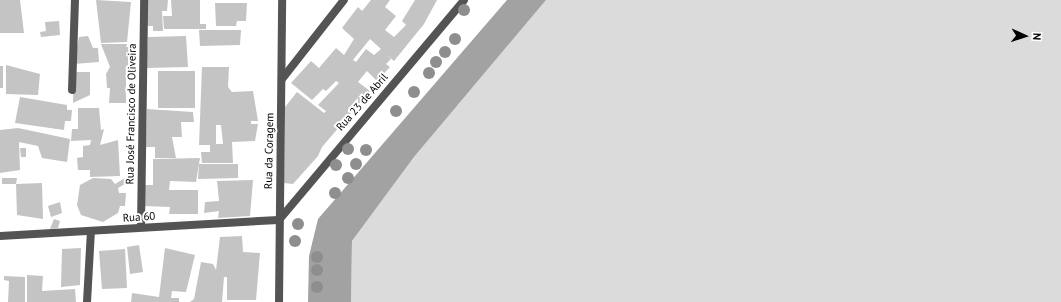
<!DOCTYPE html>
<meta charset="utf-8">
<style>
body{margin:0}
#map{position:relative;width:1061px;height:302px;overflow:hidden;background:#fff;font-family:"PT Sans",sans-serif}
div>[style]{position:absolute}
.green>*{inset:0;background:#dbdbdb}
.water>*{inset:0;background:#a2a2a2}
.building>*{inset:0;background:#c4c4c4}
.street>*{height:8px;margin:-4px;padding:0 4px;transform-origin:4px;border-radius:4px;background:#545454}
.trees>*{width:12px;height:12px;margin:-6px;border-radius:50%;background:#8e8e8e}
span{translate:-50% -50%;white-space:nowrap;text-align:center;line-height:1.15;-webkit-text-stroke:4px #fff;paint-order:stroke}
.street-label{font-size:11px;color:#000}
.north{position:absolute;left:1005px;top:16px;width:40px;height:40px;-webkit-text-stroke:3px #fff;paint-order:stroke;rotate:93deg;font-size:11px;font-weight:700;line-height:16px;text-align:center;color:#000}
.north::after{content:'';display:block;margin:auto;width:14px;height:18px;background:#000;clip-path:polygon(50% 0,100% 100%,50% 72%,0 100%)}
</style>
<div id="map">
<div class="green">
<i style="clip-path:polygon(546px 0,1061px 0,1061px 302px,351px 302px,352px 241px,414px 157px)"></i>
</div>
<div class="water">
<i style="clip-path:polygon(507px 0,546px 0,414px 157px,352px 241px,351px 302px,308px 302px,309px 256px,318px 219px)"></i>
</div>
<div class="building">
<i style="clip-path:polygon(0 0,20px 0,24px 33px,0 33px)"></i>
<i style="clip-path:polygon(96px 0,131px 2px,127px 42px,101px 43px)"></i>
<i style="clip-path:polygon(146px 0,168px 0,167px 11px,162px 11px,163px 31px,153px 31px,153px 26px,147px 26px)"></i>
<i style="clip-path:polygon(171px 0,200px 0,200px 24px,206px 24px,206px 29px,164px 29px,163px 16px,172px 16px)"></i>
<i style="clip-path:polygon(evenodd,371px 0,390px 0,385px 7px,396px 16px,385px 30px,394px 37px,406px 25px,402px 21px,415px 0,437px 0,424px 24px,394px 61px,387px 55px,391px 59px,386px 64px,390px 67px,377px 81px,367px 71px,358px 82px,370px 91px,322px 147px,318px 156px,293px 184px,284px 183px,285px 107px,297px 92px,324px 113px,326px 111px,318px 105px,339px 83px,336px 81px,326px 91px,323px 89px,312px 100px,291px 83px,311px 61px,319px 68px,336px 48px,344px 55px,354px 39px,342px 28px,358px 7px,362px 11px,371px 0,370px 39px,381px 49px,374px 55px,366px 49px,356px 62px,353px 60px,370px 39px)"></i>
<i style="clip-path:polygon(215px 3px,247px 3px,246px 21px,237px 21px,236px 26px,216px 26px)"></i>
<i style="clip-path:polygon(59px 21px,60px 35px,41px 37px,40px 32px,46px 31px,45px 22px)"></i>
<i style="clip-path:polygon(199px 30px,241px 30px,240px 45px,200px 46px)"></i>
<i style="clip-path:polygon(88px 36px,93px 48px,98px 48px,99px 62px,74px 64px,79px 37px)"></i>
<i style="clip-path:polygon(186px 36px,188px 67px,146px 68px,148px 37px)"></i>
<i style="clip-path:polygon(101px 44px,127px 44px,126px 47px,131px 47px,130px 66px,126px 66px,126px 103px,109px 103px,110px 88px,107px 88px,106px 74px,110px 67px)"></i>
<i style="clip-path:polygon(6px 65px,40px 74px,38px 95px,6px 94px)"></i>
<i style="clip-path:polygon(0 66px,3px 66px,3px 88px,0 88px)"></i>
<i style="clip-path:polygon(evenodd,202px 67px,229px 67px,228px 87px,232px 92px,253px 91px,258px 121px,251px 121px,251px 124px,258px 124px,255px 141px,232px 142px,233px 163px,202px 163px,201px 152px,210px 152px,210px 145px,199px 145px,202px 67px,216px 125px,221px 125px,223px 144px,216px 144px,216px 125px)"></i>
<i style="clip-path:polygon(158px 71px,195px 71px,195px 108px,158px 108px)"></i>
<i style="clip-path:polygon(77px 72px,90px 72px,90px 95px,73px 103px,74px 74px)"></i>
<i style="clip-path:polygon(20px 97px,67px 105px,67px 110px,72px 110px,71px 121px,65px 121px,64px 130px,15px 123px)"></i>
<i style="clip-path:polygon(78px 108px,99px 108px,101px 130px,104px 129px,100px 145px,118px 140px,120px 176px,90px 177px,90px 170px,78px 170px,77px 158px,83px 157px,83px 146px,90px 145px,91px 140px,71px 141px,72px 129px,78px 129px)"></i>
<i style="clip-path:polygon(147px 109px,193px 112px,194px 122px,181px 122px,182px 137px,172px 137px,176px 158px,155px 158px,155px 147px,146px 147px)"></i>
<i style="clip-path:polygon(18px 128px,70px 139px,67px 162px,42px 158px,38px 146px,19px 142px,20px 170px,0 173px,0 130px)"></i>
<i style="clip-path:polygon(20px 148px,26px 148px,26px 157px,21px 157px)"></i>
<i style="clip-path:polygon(200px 158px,196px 182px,170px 181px,169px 190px,198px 190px,198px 214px,169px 214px,170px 207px,144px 206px,144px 185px,153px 185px,153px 159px)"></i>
<i style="clip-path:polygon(199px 164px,238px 164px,238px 178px,198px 179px)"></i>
<i style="clip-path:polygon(2px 178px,17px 178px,16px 184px,2px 184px)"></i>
<i style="clip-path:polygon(93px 178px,111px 179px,115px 184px,125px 178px,125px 184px,118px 188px,119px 193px,126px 193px,125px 206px,120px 206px,118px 213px,103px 222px,81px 215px,77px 205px,80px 185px)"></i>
<i style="clip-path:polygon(253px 180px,250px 216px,218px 218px,219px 211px,204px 213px,205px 202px,219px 201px,217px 181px)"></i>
<i style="clip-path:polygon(42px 183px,43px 219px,17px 215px,16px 184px)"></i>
<i style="clip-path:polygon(60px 202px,62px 213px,51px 217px,48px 206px)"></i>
<i style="clip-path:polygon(54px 219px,60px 221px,58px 228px,50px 229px)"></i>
<i style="clip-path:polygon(242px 236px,243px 252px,260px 253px,256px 300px,227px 300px,227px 277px,224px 277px,222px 302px,190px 302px,194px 299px,201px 262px,213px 264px,216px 270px,220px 237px)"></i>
<i style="clip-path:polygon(139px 245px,143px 272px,130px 274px,127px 247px)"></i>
<i style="clip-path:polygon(81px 248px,80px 285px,61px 287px,62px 249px)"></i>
<i style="clip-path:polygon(165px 248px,195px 255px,186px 292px,172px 291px,171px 298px,179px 298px,179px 302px,131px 302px,132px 293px,159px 297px)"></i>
<i style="clip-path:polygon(125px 249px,127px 288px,102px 289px,99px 251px)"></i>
<i style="clip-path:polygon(27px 275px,43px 276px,42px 291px,75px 289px,76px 302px,27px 302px)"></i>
<i style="clip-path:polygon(4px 276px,25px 277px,25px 302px,8px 302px,9px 281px,4px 280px)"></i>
</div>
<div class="street">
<i style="left:282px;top:79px;width:100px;rotate:-51.9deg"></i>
<i style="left:72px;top:90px;width:90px;rotate:-88.1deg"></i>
<i style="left:279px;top:220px;width:287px;rotate:-49.9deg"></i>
<i style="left:141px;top:227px;width:227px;rotate:-89.2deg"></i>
<i style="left:0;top:236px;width:279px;rotate:-3.3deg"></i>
<i style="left:87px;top:302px;width:71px;rotate:-86.8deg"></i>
<i style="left:279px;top:302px;width:302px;rotate:-89.4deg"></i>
</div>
<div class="trees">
<i style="left:464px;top:10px"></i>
<i style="left:455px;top:39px"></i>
<i style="left:445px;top:52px"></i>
<i style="left:436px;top:62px"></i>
<i style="left:429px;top:73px"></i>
<i style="left:414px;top:92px"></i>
<i style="left:396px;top:111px"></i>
<i style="left:348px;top:149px"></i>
<i style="left:366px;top:150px"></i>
<i style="left:356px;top:164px"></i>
<i style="left:336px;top:165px"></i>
<i style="left:348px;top:178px"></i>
<i style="left:335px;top:193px"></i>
<i style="left:298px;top:224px"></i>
<i style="left:295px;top:241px"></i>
<i style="left:317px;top:257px"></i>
<i style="left:317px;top:270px"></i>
<i style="left:317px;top:287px"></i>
</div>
<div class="street-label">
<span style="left:362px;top:102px;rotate:-49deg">Rua 23 de Abril</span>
<span style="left:131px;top:114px;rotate:-89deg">Rua José Francisco de Oliveira</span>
<span style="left:269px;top:151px;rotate:-89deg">Rua da Coragem</span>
<span style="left:139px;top:217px;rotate:-4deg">Rua 60</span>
</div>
<div class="north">N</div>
</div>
